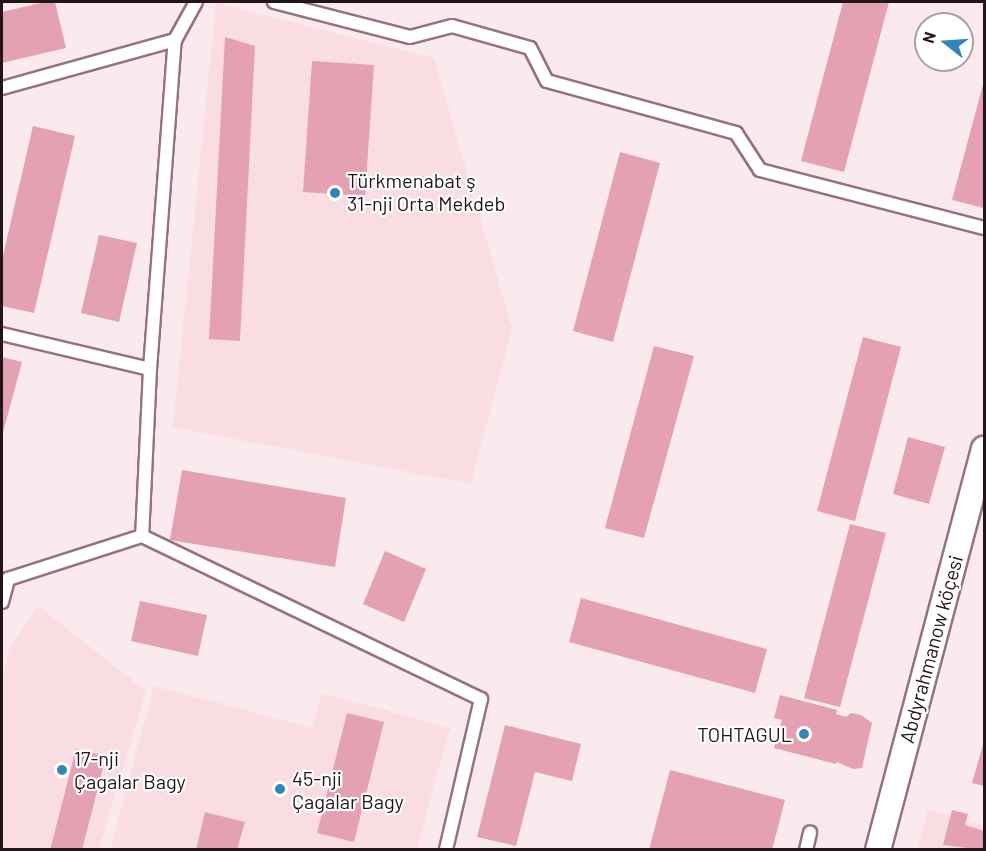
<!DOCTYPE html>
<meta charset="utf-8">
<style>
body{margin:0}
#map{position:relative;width:986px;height:851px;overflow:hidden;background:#fae9ed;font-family:Barlow,sans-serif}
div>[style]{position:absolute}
.built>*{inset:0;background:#fadce3}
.building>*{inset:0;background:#e4a1b3}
.roads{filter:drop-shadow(2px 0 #97727c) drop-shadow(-2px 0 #97727c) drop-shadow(0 2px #97727c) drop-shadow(0 -2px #97727c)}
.lane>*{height:12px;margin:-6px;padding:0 6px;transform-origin:6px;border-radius:6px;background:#fff}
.street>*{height:24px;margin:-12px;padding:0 12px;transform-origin:12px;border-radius:12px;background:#fff}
.dots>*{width:16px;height:16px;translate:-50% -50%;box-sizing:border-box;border:3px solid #fff;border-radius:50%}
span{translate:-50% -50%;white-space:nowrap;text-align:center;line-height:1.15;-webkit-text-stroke:4.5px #fff;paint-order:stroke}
.poi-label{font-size:20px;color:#231519}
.left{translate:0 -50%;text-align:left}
.right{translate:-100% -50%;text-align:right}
.street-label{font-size:20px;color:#231519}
.frame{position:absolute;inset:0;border:3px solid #231519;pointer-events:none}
.north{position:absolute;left:914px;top:12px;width:60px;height:60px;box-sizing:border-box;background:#fff;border:2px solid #a7a1a3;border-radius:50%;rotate:287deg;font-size:16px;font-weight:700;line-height:24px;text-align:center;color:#231519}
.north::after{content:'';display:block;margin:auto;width:21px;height:27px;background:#3186b6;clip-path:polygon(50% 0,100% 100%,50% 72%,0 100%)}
</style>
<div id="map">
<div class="built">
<i style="clip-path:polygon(216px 3px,434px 58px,512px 328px,471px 484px,173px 427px)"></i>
<i style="clip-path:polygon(38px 606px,146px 691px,99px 849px,2px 849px,2px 676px,9px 650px)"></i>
<i style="clip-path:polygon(154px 686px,312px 728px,322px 693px,450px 728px,417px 849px,110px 850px)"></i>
<i style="clip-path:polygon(928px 810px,984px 826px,984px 849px,917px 850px)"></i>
</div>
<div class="building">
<i style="clip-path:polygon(45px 2px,55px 2px,66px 48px,2px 63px,2px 12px)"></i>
<i style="clip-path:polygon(843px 2px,889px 2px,844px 172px,801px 161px)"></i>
<i style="clip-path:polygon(225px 37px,255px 46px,240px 341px,209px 339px)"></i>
<i style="clip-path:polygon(312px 61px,374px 65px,365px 196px,303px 192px)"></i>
<i style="clip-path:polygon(984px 81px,984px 208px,952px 200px)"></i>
<i style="clip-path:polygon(33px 126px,75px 136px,34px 313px,2px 306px,2px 260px)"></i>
<i style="clip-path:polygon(620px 152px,660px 163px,613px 342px,573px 331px)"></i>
<i style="clip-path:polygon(99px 235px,137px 243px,119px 322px,81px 313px)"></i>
<i style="clip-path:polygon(863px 337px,901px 347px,855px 521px,817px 511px)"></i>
<i style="clip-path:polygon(654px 346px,694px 356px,644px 538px,605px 528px)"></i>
<i style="clip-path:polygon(2px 357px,22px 362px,2px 436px)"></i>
<i style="clip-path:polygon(908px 437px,945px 447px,929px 504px,893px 494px)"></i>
<i style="clip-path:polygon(182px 470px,346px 498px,335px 567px,170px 540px)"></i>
<i style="clip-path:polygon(850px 524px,886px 533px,840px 707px,804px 698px)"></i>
<i style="clip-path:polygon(385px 551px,426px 569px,404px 622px,363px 604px)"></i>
<i style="clip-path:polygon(581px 598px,767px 649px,755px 693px,569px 642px)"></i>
<i style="clip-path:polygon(140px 601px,207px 615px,198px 656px,131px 641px)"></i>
<i style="clip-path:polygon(780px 695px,837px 710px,836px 714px,846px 717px,851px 713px,861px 715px,872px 723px,862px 768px,853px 769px,837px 762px,836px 764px,774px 748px,782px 720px,774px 718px)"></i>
<i style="clip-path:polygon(347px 713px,384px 722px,354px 842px,317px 833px)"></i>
<i style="clip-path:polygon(505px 725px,581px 744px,572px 781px,535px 772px,516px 846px,477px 837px)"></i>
<i style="clip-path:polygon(984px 741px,984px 786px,972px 783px)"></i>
<i style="clip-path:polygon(76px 749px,106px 756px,82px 850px,50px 850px)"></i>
<i style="clip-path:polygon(670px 770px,785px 800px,772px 850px,649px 850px)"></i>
<i style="clip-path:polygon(952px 810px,968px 814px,965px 825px,984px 831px,984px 850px,943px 845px)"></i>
<i style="clip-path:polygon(205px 812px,245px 822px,237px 850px,196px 850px)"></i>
</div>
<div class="roads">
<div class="lane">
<i style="left:274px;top:2px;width:140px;rotate:14.4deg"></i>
<i style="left:410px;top:37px;width:43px;rotate:-14.7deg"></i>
<i style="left:452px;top:26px;width:81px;rotate:15.8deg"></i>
<i style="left:530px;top:48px;width:37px;rotate:63deg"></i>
<i style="left:547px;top:81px;width:196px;rotate:15.4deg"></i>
<i style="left:736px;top:133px;width:44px;rotate:57deg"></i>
<i style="left:760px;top:170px;width:231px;rotate:14.5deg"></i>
<i style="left:2px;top:88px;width:180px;rotate:-15.5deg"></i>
<i style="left:175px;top:40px;width:43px;rotate:-61.1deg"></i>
<i style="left:2px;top:334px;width:152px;rotate:13.3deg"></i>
<i style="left:150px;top:369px;width:167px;rotate:92.7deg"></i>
<i style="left:150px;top:369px;width:330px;rotate:-85.7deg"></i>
<i style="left:2px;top:602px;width:24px;rotate:-75deg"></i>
<i style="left:8px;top:579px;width:141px;rotate:-17.8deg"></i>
<i style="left:142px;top:536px;width:376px;rotate:25.7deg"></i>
<i style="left:481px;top:699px;width:155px;rotate:103.1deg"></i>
<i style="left:806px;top:850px;width:18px;rotate:-77deg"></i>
</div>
<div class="street">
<i style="left:878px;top:850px;width:415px;rotate:-75.2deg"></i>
</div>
</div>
<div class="dots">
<i style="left:335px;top:193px;background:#3186b6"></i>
<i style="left:804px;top:734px;background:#3186b6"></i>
<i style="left:62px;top:770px;background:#3186b6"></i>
<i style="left:280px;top:789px;background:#3186b6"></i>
</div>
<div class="poi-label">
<span class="left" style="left:347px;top:192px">Türkmenabat ş<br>31-nji Orta Mekdeb</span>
<span class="right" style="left:792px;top:734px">TOHTAGUL</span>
<span class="left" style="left:74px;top:770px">17-nji<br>Çagalar Bagy</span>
<span class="left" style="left:292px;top:790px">45-nji<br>Çagalar Bagy</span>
</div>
<div class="street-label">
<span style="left:931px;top:649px;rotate:-75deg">Abdyrahmanow köçesi</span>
</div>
<div class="frame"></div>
<div class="north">N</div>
</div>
